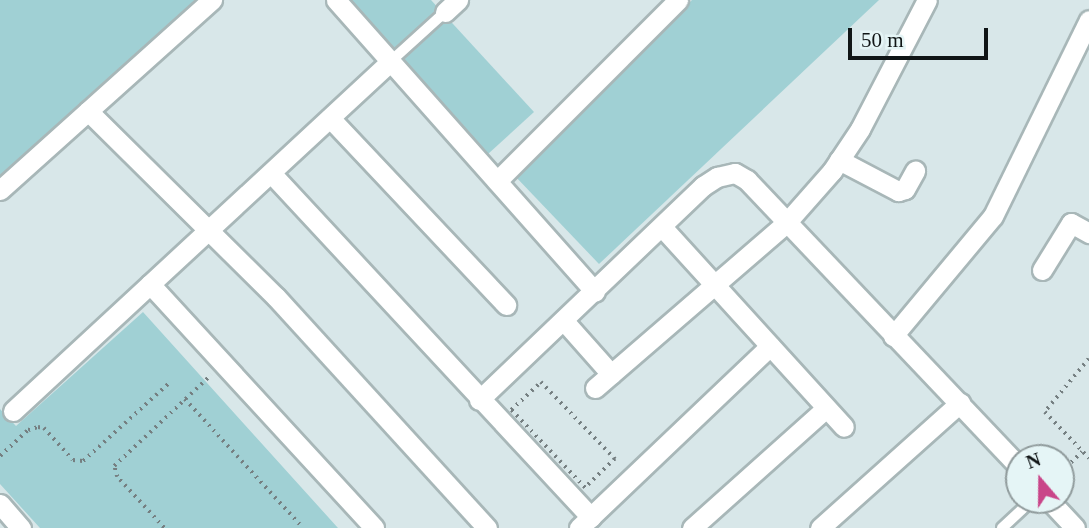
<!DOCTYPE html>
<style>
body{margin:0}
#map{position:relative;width:1089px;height:528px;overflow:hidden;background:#d8e7e9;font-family:Georgia,serif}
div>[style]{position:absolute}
.green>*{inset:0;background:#a0d0d4}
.path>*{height:3.5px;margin-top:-1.75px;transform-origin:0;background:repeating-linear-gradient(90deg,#757f81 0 2px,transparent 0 7px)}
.roads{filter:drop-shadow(2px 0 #a8b7b8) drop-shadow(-2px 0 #a8b7b8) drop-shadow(0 2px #a8b7b8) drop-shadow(0 -2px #a8b7b8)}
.lane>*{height:10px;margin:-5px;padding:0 5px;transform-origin:5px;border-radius:5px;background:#fff}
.street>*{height:19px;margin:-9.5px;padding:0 9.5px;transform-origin:9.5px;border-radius:9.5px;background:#fff}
span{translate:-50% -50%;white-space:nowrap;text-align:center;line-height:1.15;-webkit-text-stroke:7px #e5f5f6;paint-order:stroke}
.north{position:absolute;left:1005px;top:444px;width:70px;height:70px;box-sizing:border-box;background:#e5f5f6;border:2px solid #909b9c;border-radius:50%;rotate:340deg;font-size:19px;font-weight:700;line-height:28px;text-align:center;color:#101516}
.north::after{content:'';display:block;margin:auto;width:24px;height:32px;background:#c94589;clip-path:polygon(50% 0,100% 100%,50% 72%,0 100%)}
.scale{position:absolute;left:848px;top:28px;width:140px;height:32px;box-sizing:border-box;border:4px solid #101516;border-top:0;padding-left:9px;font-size:21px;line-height:24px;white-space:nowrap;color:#101516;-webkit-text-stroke:5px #e5f5f6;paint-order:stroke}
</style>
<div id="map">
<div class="green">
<i style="clip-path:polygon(0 0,199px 0,0 179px)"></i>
<i style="clip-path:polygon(348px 0,431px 0,534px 112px,488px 154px)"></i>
<i style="clip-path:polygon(692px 0,879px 0,599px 264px,514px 175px)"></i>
<i style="clip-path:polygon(143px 312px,338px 528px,40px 528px,0 484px,0 409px,16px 426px)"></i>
</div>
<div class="path">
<i style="left:1089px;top:359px;width:69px;rotate:129.7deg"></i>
<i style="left:1045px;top:412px;width:64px;rotate:46.3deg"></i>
<i style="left:541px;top:382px;width:107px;rotate:46.1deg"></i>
<i style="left:615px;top:459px;width:42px;rotate:136deg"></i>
<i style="left:585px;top:488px;width:108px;rotate:-133.5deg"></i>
<i style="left:511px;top:410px;width:41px;rotate:-43deg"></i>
<i style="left:185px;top:399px;width:175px;rotate:47.5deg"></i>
<i style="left:0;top:456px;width:38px;rotate:-43deg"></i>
<i style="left:28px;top:430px;width:10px;rotate:-17deg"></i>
<i style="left:38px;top:427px;width:6px;rotate:9deg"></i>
<i style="left:44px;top:428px;width:43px;rotate:47.8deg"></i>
<i style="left:73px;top:460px;width:10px;rotate:6deg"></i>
<i style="left:83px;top:461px;width:118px;rotate:-42.2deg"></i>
<i style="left:1061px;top:472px;width:29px;rotate:-44deg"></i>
<i style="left:164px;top:528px;width:69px;rotate:-132.7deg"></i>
<i style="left:117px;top:477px;width:11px;rotate:-105deg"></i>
<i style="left:114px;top:466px;width:133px;rotate:-43.2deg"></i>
</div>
<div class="roads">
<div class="lane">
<i style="left:391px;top:61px;width:73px;rotate:-42.2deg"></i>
<i style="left:1002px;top:528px;width:41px;rotate:-43deg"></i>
</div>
<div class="street">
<i style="left:336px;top:0;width:390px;rotate:48.4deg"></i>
<i style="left:445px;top:12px;width:18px;rotate:-43deg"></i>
<i style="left:88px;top:111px;width:264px;rotate:44.7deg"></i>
<i style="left:276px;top:297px;width:313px;rotate:47.6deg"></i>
<i style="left:330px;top:118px;width:257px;rotate:46.7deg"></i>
<i style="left:839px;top:160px;width:67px;rotate:27.7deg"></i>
<i style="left:898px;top:191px;width:7px;rotate:-16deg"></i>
<i style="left:905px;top:189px;width:21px;rotate:-61deg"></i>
<i style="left:271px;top:173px;width:470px;rotate:47.1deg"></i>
<i style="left:497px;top:181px;width:256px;rotate:-45deg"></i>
<i style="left:0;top:190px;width:285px;rotate:-41.9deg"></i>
<i style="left:662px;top:227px;width:270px;rotate:47.7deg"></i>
<i style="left:1042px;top:270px;width:55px;rotate:-58.3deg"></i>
<i style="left:1071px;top:223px;width:21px;rotate:29deg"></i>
<i style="left:150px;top:284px;width:331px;rotate:47.4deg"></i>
<i style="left:564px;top:321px;width:71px;rotate:48.4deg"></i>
<i style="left:893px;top:336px;width:156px;rotate:-50.2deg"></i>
<i style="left:993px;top:216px;width:218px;rotate:-63.9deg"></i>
<i style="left:595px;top:388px;width:254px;rotate:-40.8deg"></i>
<i style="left:787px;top:222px;width:68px;rotate:-48.6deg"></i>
<i style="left:832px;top:171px;width:50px;rotate:-56.3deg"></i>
<i style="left:860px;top:129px;width:145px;rotate:-62.6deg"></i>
<i style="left:479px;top:400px;width:310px;rotate:-43.7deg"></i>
<i style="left:703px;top:186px;width:17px;rotate:-33deg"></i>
<i style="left:717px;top:177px;width:18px;rotate:-13deg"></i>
<i style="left:735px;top:173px;width:14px;rotate:30deg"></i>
<i style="left:747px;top:180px;width:395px;rotate:46.5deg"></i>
<i style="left:13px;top:411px;width:515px;rotate:-42.8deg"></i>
<i style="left:1049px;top:500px;width:38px;rotate:47deg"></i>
<i style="left:0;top:504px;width:32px;rotate:49deg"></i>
<i style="left:579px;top:528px;width:264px;rotate:-43.6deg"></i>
<i style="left:692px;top:528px;width:180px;rotate:-41.8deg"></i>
<i style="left:820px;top:528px;width:188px;rotate:-41.8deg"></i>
</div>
</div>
<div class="north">N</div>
<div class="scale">50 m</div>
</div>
